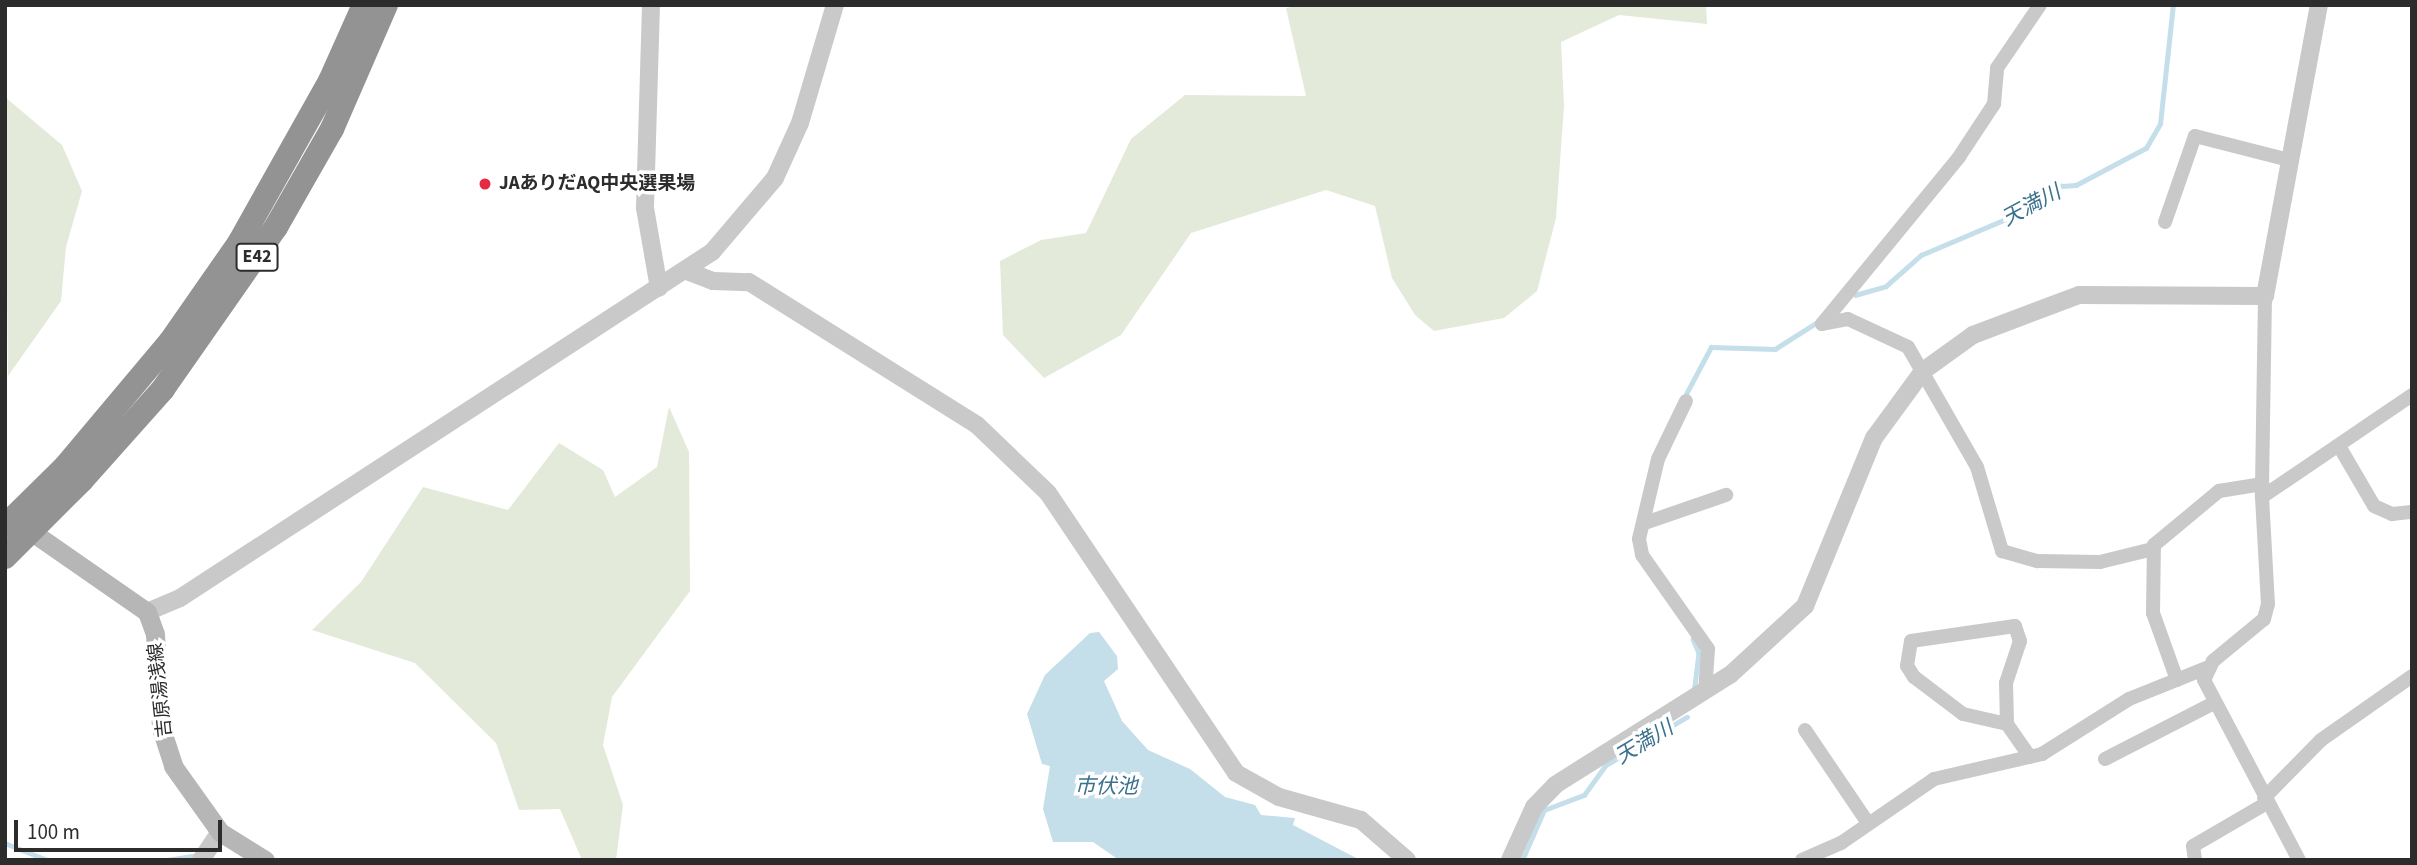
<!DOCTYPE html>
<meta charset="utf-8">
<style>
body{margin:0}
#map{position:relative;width:2417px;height:865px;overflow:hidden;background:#fff;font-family:"Source Sans 3","Noto Sans JP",sans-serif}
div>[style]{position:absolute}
.green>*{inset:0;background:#e3ead9}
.water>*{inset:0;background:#c4deea}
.stream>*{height:4.5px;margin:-2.25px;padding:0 2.25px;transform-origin:2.25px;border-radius:2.25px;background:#c4deea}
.minor>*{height:14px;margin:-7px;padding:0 7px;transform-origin:7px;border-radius:7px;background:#c9c9c9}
.tertiary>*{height:18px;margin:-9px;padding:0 9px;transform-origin:9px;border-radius:9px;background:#c9c9c9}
.secondary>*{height:19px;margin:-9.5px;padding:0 9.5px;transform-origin:9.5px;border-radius:9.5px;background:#b6b6b6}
.motorway>*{height:24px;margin:-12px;padding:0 12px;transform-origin:12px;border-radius:12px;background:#939393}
.motorway-bridge>*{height:24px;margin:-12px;padding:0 12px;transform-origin:12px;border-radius:12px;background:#939393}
.dots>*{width:19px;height:19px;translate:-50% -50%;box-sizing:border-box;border:4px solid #fff;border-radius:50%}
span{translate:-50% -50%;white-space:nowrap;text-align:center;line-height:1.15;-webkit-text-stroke:7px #fff;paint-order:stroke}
.shield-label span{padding:2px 5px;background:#fff;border:2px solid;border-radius:5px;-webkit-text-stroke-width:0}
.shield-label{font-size:18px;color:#2c2c2c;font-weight:700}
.poi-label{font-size:19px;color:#2c2c2c;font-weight:700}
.left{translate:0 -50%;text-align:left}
.street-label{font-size:19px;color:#2c2c2c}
.water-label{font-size:21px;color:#3a728d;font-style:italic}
.frame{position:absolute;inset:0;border:7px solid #2c2c2c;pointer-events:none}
.scale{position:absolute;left:14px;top:820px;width:208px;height:32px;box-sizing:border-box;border:4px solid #2c2c2c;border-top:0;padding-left:9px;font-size:21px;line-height:24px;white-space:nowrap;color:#2c2c2c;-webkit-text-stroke:5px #fff;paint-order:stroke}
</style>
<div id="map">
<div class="green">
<i style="clip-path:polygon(1305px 5px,1706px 5px,1707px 24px,1619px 15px,1561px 42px,1564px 106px,1556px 218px,1537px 291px,1504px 318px,1434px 331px,1415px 315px,1392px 278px,1375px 206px,1326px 190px,1191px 233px,1121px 335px,1044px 378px,1003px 335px,1000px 261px,1041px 240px,1086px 233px,1131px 139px,1185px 95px,1306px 96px,1286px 8px)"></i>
<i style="clip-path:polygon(5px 97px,62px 145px,82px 191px,66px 247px,61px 301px,8px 376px)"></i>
<i style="clip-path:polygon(669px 407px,689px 452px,690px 591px,612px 697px,603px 745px,623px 805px,616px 860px,582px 860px,560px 809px,519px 810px,496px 743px,415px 663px,312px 630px,361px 582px,423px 487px,508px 510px,559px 443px,603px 470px,615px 497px,657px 467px)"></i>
</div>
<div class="water">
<i style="clip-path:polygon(1099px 632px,1117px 656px,1118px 669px,1104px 681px,1122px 721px,1148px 750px,1190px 769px,1225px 797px,1255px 805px,1261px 815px,1295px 818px,1293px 825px,1360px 860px,1119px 860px,1093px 842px,1053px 842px,1043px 809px,1050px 766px,1042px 764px,1027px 714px,1045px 675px,1090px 633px)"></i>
</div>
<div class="stream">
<i style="left:1855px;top:295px;width:32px;rotate:-16deg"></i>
<i style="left:1886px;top:286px;width:47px;rotate:-41.5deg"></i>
<i style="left:1921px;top:255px;width:128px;rotate:-23deg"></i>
<i style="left:2039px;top:205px;width:29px;rotate:-41deg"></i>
<i style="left:2061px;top:186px;width:15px;rotate:-4deg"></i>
<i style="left:2076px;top:185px;width:79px;rotate:-27.9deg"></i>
<i style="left:2146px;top:148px;width:28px;rotate:-60deg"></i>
<i style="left:2160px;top:124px;width:120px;rotate:-83.8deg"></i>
<i style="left:1686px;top:394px;width:53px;rotate:-62deg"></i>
<i style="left:1711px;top:347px;width:64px;rotate:1.8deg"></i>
<i style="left:1775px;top:349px;width:49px;rotate:-32.4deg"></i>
<i style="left:1693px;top:639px;width:15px;rotate:67deg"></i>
<i style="left:1699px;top:653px;width:38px;rotate:97deg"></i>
<i style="left:5px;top:843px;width:45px;rotate:22deg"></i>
<i style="left:1523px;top:858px;width:52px;rotate:-66.4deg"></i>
<i style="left:1544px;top:810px;width:43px;rotate:-20.6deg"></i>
<i style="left:1584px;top:795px;width:37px;rotate:-54deg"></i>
<i style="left:1606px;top:765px;width:94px;rotate:-30.7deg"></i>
<i style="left:167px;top:860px;width:33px;rotate:-9deg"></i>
</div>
<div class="minor">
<i style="left:2165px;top:222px;width:91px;rotate:-70.8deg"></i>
<i style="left:2195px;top:136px;width:97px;rotate:14.3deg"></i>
<i style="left:2265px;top:296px;width:201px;rotate:90.9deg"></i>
<i style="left:2262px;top:497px;width:107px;rotate:86.8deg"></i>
<i style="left:2268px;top:604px;width:16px;rotate:105deg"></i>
<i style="left:2264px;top:619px;width:66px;rotate:140.5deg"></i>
<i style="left:2213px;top:661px;width:21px;rotate:115deg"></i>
<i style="left:2204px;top:680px;width:204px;rotate:62.2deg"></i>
<i style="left:1822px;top:324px;width:26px;rotate:-11deg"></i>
<i style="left:1848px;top:319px;width:66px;rotate:25deg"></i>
<i style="left:1908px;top:347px;width:138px;rotate:60.1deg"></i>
<i style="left:1977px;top:467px;width:88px;rotate:73.4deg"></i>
<i style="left:2002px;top:551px;width:37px;rotate:16deg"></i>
<i style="left:2038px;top:561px;width:62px;rotate:0.9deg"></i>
<i style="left:2100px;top:562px;width:55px;rotate:-13.8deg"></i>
<i style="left:1822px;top:324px;width:216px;rotate:-50.6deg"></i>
<i style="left:1959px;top:157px;width:64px;rotate:-56.6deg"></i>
<i style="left:1994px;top:104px;width:36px;rotate:-85deg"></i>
<i style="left:1997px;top:68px;width:76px;rotate:-55.7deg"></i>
<i style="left:1686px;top:401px;width:64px;rotate:115.8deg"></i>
<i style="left:1658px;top:459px;width:82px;rotate:103.4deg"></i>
<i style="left:1639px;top:539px;width:16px;rotate:79deg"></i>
<i style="left:1642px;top:555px;width:115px;rotate:54.9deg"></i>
<i style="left:1708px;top:649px;width:43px;rotate:94deg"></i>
<i style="left:2339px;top:446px;width:69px;rotate:59.7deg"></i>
<i style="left:2374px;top:506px;width:20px;rotate:24deg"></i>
<i style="left:2392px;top:514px;width:20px;rotate:-6deg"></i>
<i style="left:2262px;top:497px;width:181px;rotate:-34.2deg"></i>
<i style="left:1645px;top:523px;width:86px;rotate:-19.1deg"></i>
<i style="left:2177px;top:680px;width:71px;rotate:-109.7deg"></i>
<i style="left:2153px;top:613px;width:68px;rotate:-89.2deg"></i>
<i style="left:2154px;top:545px;width:85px;rotate:-39.7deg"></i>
<i style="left:2219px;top:491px;width:44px;rotate:-9.2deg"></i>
<i style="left:2007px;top:724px;width:45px;rotate:-167.2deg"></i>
<i style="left:1963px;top:714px;width:61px;rotate:-142.9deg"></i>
<i style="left:1914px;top:677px;width:13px;rotate:-122deg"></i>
<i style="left:1907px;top:666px;width:25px;rotate:-81deg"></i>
<i style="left:1911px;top:641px;width:105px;rotate:-8.2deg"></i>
<i style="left:2015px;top:626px;width:16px;rotate:72deg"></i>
<i style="left:2020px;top:641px;width:44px;rotate:108.4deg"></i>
<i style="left:2006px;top:683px;width:41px;rotate:88.6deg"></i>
<i style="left:2007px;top:724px;width:40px;rotate:55.1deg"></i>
<i style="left:1805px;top:730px;width:112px;rotate:55.9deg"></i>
<i style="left:2105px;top:759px;width:123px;rotate:-27.2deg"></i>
<i style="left:2264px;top:798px;width:81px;rotate:-45.5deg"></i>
<i style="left:2321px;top:740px;width:111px;rotate:-35.1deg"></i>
<i style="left:1802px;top:860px;width:43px;rotate:-23.6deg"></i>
<i style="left:1841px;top:843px;width:113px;rotate:-34.5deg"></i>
<i style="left:1934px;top:779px;width:111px;rotate:-13deg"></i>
<i style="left:2042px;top:754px;width:103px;rotate:-32.3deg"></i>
<i style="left:2129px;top:699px;width:86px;rotate:-21.8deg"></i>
<i style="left:2195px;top:860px;width:14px;rotate:-98deg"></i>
<i style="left:2193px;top:846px;width:86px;rotate:-30.2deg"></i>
</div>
<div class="tertiary">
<i style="left:651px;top:5px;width:203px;rotate:91.7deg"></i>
<i style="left:645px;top:208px;width:81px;rotate:80.1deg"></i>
<i style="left:687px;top:271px;width:28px;rotate:21deg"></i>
<i style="left:713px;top:281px;width:36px;rotate:2deg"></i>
<i style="left:749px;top:282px;width:269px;rotate:32.1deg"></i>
<i style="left:977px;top:425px;width:98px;rotate:43.8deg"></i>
<i style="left:1048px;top:493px;width:337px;rotate:56.1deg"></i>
<i style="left:1236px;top:773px;width:49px;rotate:29.2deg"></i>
<i style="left:1279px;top:797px;width:85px;rotate:15.7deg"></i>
<i style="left:1361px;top:820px;width:61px;rotate:41deg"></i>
<i style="left:147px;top:612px;width:36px;rotate:-23deg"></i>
<i style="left:180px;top:598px;width:635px;rotate:-33.04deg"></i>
<i style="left:712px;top:252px;width:97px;rotate:-49.6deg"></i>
<i style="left:775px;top:178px;width:60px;rotate:-65.6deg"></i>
<i style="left:800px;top:123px;width:123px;rotate:-73.5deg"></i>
<i style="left:201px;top:860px;width:34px;rotate:-56deg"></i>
<i style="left:1510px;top:860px;width:58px;rotate:-65.6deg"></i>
<i style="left:1534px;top:807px;width:30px;rotate:-46deg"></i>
<i style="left:1555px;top:785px;width:207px;rotate:-32.2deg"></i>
<i style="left:1730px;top:675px;width:102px;rotate:-42.6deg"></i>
<i style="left:1805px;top:606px;width:182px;rotate:-67.7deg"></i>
<i style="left:1874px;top:438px;width:83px;rotate:-53.8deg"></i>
<i style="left:1923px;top:371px;width:62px;rotate:-35.8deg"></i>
<i style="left:1973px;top:335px;width:113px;rotate:-20.7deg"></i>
<i style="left:2079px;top:295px;width:186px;rotate:0.3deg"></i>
<i style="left:2265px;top:296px;width:296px;rotate:-79.5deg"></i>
</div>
<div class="secondary">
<i style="left:19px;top:523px;width:156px;rotate:34.8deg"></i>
<i style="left:147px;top:612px;width:23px;rotate:70deg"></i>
<i style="left:155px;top:634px;width:94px;rotate:86.3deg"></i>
<i style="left:161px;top:728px;width:40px;rotate:72deg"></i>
<i style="left:173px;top:766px;width:81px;rotate:54.5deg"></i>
<i style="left:220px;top:832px;width:53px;rotate:31.9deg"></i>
</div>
<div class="motorway">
<i style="left:65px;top:467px;width:163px;rotate:-50deg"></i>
<i style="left:170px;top:342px;width:121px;rotate:-55.1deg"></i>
<i style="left:239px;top:243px;width:186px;rotate:-60.7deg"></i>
<i style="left:330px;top:81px;width:83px;rotate:-65.9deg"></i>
<i style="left:82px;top:480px;width:122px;rotate:-48.3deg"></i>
<i style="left:163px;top:389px;width:198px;rotate:-55.1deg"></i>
<i style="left:276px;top:227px;width:113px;rotate:-60.3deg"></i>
<i style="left:332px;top:129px;width:135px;rotate:-66.5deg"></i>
</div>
<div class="motorway-bridge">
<i style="left:5px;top:526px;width:84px;rotate:-44.5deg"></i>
<i style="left:5px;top:557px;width:109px;rotate:-45deg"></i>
</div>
<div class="dots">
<i style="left:485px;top:184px;background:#e52b44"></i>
</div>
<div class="shield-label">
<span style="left:257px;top:257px">E42</span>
</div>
<div class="poi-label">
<span class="left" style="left:499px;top:184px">JAありだAQ中央選果場</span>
</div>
<div class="street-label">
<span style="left:161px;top:690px;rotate:-96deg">吉原湯浅線</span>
</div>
<div class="water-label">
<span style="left:2031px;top:205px;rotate:-28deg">天満川</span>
<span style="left:1644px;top:742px;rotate:-31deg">天満川</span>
<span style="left:1106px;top:786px">市伏池</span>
</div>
<div class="frame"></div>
<div class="scale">100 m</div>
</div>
